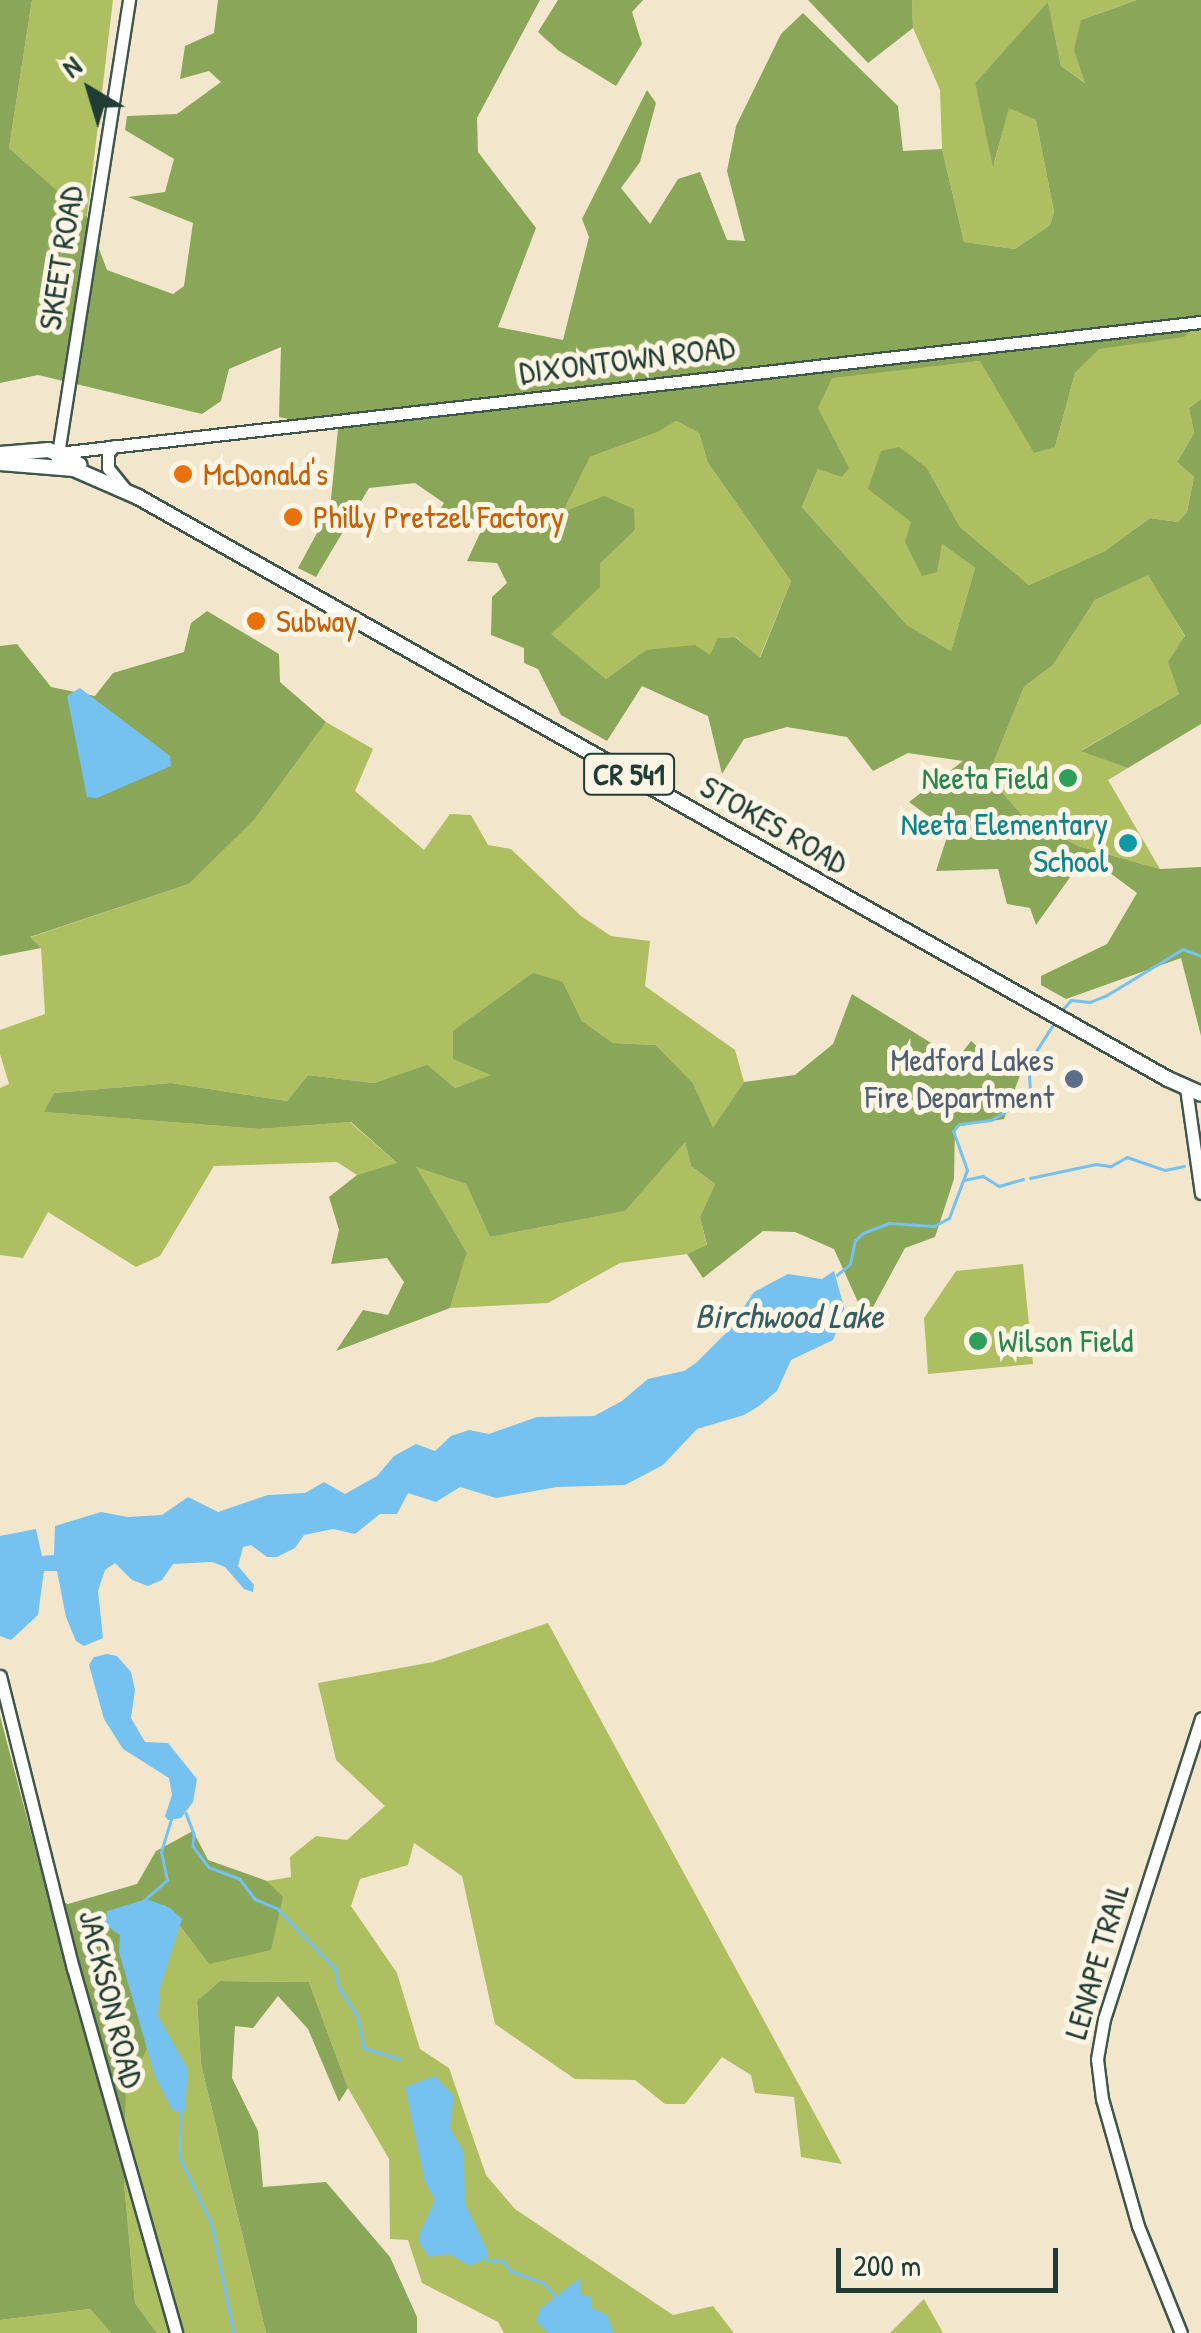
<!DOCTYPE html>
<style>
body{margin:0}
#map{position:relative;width:1201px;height:2333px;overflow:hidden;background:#f2e7cc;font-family:"Patrick Hand",sans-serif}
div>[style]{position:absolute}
.green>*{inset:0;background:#aebf62}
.forest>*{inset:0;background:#8aa658}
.water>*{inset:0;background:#75c1ef}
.stream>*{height:2.5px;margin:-1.25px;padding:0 1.25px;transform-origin:1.25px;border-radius:1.25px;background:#75c1ef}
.roads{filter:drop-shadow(2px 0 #3f564b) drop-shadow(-2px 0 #3f564b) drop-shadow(0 2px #3f564b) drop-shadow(0 -2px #3f564b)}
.minor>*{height:11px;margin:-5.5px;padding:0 5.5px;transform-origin:5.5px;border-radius:5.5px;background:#fff}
.major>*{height:14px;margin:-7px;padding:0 7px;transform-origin:7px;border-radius:7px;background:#fff}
.dots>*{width:28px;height:28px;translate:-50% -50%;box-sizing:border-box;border:5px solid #fcf5e5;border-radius:50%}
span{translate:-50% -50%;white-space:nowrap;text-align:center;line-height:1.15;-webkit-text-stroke:10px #fcf5e5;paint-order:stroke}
.shield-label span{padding:2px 8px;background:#fcf5e5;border:2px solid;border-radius:8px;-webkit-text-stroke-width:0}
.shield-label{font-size:30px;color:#1f3d34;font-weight:700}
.street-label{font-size:32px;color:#1f3d34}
.food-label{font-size:32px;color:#c56008}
.left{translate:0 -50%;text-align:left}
.leisure-label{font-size:32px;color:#27864d}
.right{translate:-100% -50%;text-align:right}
.culture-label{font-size:32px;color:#0d838f}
.service-label{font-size:32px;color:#4e5e75}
.water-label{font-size:35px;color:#345e63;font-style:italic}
.north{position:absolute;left:40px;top:40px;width:100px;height:100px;-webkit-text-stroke:8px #fcf5e5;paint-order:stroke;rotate:322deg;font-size:28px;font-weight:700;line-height:40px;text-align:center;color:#1f3d34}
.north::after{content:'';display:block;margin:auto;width:35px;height:45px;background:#1f3d34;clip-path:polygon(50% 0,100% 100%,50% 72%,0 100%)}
.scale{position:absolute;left:836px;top:2248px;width:222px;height:45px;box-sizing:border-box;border:5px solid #1f3d34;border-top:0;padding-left:12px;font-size:30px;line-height:35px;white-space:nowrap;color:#1f3d34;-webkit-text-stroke:8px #fcf5e5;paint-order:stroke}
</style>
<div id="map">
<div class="green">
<i style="clip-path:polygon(32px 0,113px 0,87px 217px,9px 148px)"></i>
<i style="clip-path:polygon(912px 0,1137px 0,1081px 20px,1087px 84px,1061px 66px,1048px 3px,975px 83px,994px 164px,1009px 107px,1036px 120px,1054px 212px,1050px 225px,1015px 249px,964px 242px,942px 149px,940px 90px,913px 28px)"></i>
<i style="clip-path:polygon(1201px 322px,1201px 399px,1189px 408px,1194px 433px,1177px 462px,1194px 477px,1187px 512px,1178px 522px,1150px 518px,1105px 551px,1029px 585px,960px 527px,927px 468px,942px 544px,975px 568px,951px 651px,907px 625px,802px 507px,818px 469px,818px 408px,831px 377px,980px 361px,1055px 447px,1075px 373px,1099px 348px)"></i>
<i style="clip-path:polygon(676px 421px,699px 433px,708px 463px,791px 581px,759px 659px,736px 637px,719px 638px,710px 656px,646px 650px,606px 679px,550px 634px,599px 587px,600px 564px,635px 530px,562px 514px,590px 457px,658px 432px)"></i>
<i style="clip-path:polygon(1149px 574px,1185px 637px,1179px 694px,1082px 750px,1128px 768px,1108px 780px,1160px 869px,1078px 846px,1022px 815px,988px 776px,1024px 687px,1053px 665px,1095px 600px)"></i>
<i style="clip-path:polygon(326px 722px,373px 749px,355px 791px,424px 850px,450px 814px,471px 815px,488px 845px,511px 849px,581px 916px,611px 936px,650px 941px,645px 986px,735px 1050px,744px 1082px,713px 1129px,693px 1083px,656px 1045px,613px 1043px,582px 1021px,563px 982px,492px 1075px,455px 1088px,426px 1066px,374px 1083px,308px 1075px,287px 1101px,171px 1083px,54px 1093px,45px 1112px,259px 1129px,350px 1122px,398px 1164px,357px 1175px,337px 1162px,214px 1166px,160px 1256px,136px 1267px,48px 1212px,23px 1258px,0 1255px,0 1088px,9px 1084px,0 1054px,0 1030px,45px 1014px,41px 948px,28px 938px,189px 884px,255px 819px)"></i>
<i style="clip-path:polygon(685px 1141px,691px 1166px,715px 1184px,700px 1217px,707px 1246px,687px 1254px,620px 1263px,548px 1303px,450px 1308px,467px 1253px,414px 1166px,466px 1184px,490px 1237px,624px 1211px)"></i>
<i style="clip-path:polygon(1023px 1264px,1033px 1364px,928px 1374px,924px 1318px,956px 1271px)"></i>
<i style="clip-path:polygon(548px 1623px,842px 2164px,801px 2157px,794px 2097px,755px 2093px,751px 2075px,722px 2057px,685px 2104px,665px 2104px,635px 2080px,575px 2079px,495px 2024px,462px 1876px,414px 1843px,408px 1865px,360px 1879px,351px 1906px,397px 1973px,420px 2049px,449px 2068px,486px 2175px,515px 2209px,673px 2315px,713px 2306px,734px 2333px,504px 2333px,498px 2322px,422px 2283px,408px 2240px,390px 2239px,389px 2159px,348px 2088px,309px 1982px,220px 1981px,197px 2001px,201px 2064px,266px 2333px,157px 2333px,135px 2303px,124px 2182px,126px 2093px,147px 2049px,128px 1905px,164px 1905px,209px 1964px,283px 1898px,267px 1881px,291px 1877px,290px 1857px,316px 1836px,347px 1840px,385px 1806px,336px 1760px,318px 1683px,433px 1662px)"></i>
<i style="clip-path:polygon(924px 2299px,943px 2333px,890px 2333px)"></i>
<i style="clip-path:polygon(90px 2309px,111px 2333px,0 2333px,0 2320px)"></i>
</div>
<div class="forest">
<i style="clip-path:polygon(evenodd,0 0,32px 0,9px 148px,87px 217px,107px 270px,173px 294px,184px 286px,193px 223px,128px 197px,165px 192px,174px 159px,125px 130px,127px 116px,177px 114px,221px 82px,209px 71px,180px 79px,185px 46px,214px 33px,218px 0,540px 0,477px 118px,478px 152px,536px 228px,498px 327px,563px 340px,589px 237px,582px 219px,647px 90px,656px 103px,640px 162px,621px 188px,650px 224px,678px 179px,700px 172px,727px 240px,745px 241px,727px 171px,736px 126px,781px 34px,803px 13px,898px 106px,903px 151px,942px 149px,964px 242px,1015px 249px,1050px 225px,1054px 212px,1036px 120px,1009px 108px,993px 167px,975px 83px,1048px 2px,1061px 66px,1085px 83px,1074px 50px,1081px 20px,1137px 0,1201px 0,1201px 322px,1184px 337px,1099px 349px,1075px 373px,1055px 447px,1034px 453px,980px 361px,832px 378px,818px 408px,849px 468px,842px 477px,818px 469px,802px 507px,907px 625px,951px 651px,975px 568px,942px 544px,937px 572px,922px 576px,905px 542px,911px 522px,868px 489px,881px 451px,899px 447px,927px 468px,960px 527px,1029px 585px,1105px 551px,1150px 518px,1178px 522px,1187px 512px,1194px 477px,1177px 462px,1194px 433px,1189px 408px,1201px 399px,1201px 724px,1128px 768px,1081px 751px,1179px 694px,1168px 662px,1185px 636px,1148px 575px,1095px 600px,1053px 665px,1024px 687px,988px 776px,1022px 815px,1078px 846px,1160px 869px,1201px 867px,1201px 1036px,1181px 958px,1066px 999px,1041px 985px,1041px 976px,1107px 944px,1137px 893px,1086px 855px,1036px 925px,1030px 908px,1007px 904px,998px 869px,936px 871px,949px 831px,909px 802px,963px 761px,908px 753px,873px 771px,847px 737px,787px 727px,744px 739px,722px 774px,708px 716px,642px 686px,607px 741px,561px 715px,538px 669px,524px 663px,524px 648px,491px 635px,492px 597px,507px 583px,497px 563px,467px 561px,482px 529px,466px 518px,431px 524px,444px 503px,415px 483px,369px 488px,316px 577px,298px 568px,330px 509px,338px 429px,279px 417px,281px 347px,229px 369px,221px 401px,202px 414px,38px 375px,0 383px,0 0,676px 421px,699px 433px,708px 463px,791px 581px,760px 658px,735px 637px,718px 638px,710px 655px,695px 645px,646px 650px,606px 679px,551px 634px,600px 587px,600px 564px,635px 530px,634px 509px,604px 496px,563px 512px,590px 457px,658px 432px,676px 421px)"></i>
<i style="clip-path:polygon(558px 0,643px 0,632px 12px,642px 44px,616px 86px,559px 51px,538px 32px)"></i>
<i style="clip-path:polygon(808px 0,912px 0,913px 28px,868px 63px)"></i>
<i style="clip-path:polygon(207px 611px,279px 654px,280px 682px,326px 722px,255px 819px,189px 884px,30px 937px,41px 948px,0 956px,0 646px,17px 644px,51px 687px,95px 696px,113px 673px,184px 652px,191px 623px)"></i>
<i style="clip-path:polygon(533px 973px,563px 982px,582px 1021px,613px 1043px,656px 1045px,693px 1083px,713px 1128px,744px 1082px,795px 1075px,833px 1044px,852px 994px,957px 1059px,971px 1041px,997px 1063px,1026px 1059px,1004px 1119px,955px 1127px,954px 1179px,935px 1237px,905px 1248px,866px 1320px,834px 1249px,795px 1232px,763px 1231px,703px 1278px,687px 1254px,707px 1245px,700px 1217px,715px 1184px,691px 1166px,685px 1142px,625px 1211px,490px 1237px,466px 1184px,416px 1167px,467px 1253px,450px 1308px,336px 1351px,363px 1310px,388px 1315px,404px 1282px,387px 1258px,331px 1264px,339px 1230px,329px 1197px,357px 1175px,397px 1163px,351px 1122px,259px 1129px,44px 1112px,54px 1093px,171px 1083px,287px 1101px,308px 1075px,374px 1083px,427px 1065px,455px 1088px,491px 1075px,453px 1059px,453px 1031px)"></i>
<i style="clip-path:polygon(0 1716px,48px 1897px,68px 1904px,137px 1884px,156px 1851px,193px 1831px,208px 1860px,267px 1881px,283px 1897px,271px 1950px,209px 1964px,164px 1905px,128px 1906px,147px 2049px,126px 2093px,124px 2182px,135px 2303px,157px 2333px,111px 2333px,90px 2309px,0 2320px)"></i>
<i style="clip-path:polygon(220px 1981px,309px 1982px,348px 2088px,339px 2102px,308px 2029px,278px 1996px,253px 2028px,235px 2026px,232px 2078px,258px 2131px,263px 2187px,326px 2182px,390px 2257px,417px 2317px,417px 2333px,266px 2333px,201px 2064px,197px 2001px)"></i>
</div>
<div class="water">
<i style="clip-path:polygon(80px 688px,170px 756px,171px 766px,97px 798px,87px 797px,67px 696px)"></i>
<i style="clip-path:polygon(834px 1271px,845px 1311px,833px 1340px,791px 1360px,777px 1391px,759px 1406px,744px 1415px,697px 1429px,663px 1465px,625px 1485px,557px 1487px,496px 1498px,460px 1487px,436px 1502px,408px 1493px,397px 1514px,380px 1514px,355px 1534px,333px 1529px,304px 1535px,295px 1548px,277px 1557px,267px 1557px,251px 1545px,243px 1547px,238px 1566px,254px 1585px,253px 1592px,244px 1589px,225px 1567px,212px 1562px,173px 1564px,162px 1580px,148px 1586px,132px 1580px,115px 1563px,105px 1570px,98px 1591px,103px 1638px,84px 1646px,76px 1641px,66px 1617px,57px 1571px,44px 1571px,38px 1615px,11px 1640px,0 1636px,0 1536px,36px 1529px,42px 1556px,54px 1555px,55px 1526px,101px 1512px,128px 1517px,162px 1515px,188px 1497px,218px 1512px,268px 1495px,305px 1493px,324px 1482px,345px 1494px,377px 1476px,394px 1456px,416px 1444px,435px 1451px,451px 1436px,469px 1430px,489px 1434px,537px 1417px,594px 1416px,622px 1401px,648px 1379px,684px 1371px,696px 1363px,727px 1332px,754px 1292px,788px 1274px,822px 1279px)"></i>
<i style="clip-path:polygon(107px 1654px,117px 1656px,131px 1672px,135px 1690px,131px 1718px,145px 1742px,168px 1743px,197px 1779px,193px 1802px,181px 1818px,168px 1820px,165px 1816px,172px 1795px,169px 1778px,123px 1749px,104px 1719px,89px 1665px,94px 1657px)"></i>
<i style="clip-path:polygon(147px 1899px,170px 1908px,182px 1919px,160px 1988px,158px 2016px,188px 2069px,185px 2111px,173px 2111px,155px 2076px,119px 1952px,120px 1935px,105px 1925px,107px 1911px)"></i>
<i style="clip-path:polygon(435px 2076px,454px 2096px,450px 2128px,464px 2152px,465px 2203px,488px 2252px,487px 2258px,470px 2266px,449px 2254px,429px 2257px,420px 2244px,420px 2233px,435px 2200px,425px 2182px,405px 2087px)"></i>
<i style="clip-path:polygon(580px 2278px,581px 2295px,592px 2297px,592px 2308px,607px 2315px,614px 2333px,549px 2333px,536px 2321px,540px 2309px)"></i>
</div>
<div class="stream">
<i style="left:1062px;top:1010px;width:13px;rotate:-48deg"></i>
<i style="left:1071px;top:1000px;width:19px;rotate:6deg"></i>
<i style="left:1090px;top:1002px;width:18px;rotate:-22deg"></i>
<i style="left:1107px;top:995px;width:89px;rotate:-31.2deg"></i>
<i style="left:1183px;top:949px;width:19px;rotate:21deg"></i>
<i style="left:1030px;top:1178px;width:67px;rotate:-12deg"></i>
<i style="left:1096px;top:1164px;width:15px;rotate:8deg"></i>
<i style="left:1111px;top:1166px;width:18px;rotate:-29deg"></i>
<i style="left:1127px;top:1157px;width:40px;rotate:18.9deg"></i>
<i style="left:1165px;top:1170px;width:19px;rotate:-12deg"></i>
<i style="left:964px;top:1180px;width:19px;rotate:-12deg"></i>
<i style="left:983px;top:1176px;width:19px;rotate:32deg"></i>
<i style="left:999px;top:1186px;width:25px;rotate:-16deg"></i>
<i style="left:837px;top:1275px;width:17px;rotate:-40deg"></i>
<i style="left:850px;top:1264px;width:24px;rotate:-78deg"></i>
<i style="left:855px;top:1241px;width:11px;rotate:-45deg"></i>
<i style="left:863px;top:1233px;width:28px;rotate:-21deg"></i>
<i style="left:889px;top:1223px;width:45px;rotate:3.8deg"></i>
<i style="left:934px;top:1226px;width:17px;rotate:-28deg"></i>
<i style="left:949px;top:1218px;width:51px;rotate:-69.4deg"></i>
<i style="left:967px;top:1170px;width:41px;rotate:-109.7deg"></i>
<i style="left:953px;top:1131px;width:9px;rotate:-49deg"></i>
<i style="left:959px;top:1124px;width:32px;rotate:-7deg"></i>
<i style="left:991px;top:1120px;width:38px;rotate:-30deg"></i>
<i style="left:1024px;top:1101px;width:13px;rotate:-61deg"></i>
<i style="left:1030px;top:1090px;width:26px;rotate:-94deg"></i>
<i style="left:1028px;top:1064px;width:49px;rotate:-57.6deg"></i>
<i style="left:186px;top:1813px;width:22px;rotate:69deg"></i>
<i style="left:194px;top:1834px;width:12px;rotate:95deg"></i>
<i style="left:193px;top:1846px;width:26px;rotate:53deg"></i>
<i style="left:209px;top:1867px;width:33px;rotate:21deg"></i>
<i style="left:240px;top:1879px;width:25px;rotate:53deg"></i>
<i style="left:255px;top:1899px;width:25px;rotate:23deg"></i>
<i style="left:278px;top:1909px;width:82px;rotate:46deg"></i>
<i style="left:335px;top:1968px;width:19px;rotate:78deg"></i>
<i style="left:339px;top:1987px;width:35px;rotate:57deg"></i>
<i style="left:358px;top:2016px;width:33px;rotate:79deg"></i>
<i style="left:364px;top:2048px;width:38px;rotate:17deg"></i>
<i style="left:142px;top:1902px;width:33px;rotate:-41deg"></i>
<i style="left:167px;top:1880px;width:29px;rotate:-102deg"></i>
<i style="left:161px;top:1852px;width:34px;rotate:-73deg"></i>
<i style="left:181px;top:2111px;width:46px;rotate:91.2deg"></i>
<i style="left:180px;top:2157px;width:74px;rotate:64.5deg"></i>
<i style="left:212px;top:2224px;width:111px;rotate:78.6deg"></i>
<i style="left:486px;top:2260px;width:17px;rotate:3deg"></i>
<i style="left:503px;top:2261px;width:13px;rotate:51deg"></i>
<i style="left:511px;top:2271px;width:35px;rotate:20deg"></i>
<i style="left:544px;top:2283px;width:20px;rotate:49deg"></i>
</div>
<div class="roads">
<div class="minor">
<i style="left:114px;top:446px;width:9px;rotate:131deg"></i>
<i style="left:108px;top:453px;width:15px;rotate:90deg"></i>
<i style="left:108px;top:468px;width:26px;rotate:51deg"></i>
<i style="left:58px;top:453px;width:1150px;rotate:-6.54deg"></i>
<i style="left:57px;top:460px;width:466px;rotate:-81.1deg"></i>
<i style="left:1186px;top:1088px;width:106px;rotate:81.9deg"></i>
<i style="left:0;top:1676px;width:301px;rotate:76deg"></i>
<i style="left:73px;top:1968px;width:379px;rotate:74.2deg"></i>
<i style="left:1181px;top:2333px;width:115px;rotate:-111.9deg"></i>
<i style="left:1138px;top:2226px;width:132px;rotate:-105.8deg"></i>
<i style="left:1102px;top:2099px;width:40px;rotate:-97.1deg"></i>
<i style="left:1097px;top:2059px;width:41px;rotate:-80.1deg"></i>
<i style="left:1104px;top:2019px;width:316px;rotate:-72.1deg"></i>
</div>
<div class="major">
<i style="left:0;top:454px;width:49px;rotate:-4.7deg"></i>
<i style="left:49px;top:450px;width:34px;rotate:26deg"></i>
<i style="left:0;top:463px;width:74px;rotate:4.6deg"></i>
<i style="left:74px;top:469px;width:70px;rotate:23.6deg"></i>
<i style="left:138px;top:497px;width:1183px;rotate:29.47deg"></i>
<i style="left:1168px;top:1079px;width:36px;rotate:24deg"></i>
</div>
</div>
<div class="dots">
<i style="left:183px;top:474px;background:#e8710a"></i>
<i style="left:293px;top:517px;background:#e8710a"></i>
<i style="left:256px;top:621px;background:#e8710a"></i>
<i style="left:1068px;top:778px;background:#2e9e5b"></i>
<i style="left:1128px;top:843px;background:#0f9aa8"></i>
<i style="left:1074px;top:1079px;background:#5c6f8a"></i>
<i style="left:978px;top:1341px;background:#2e9e5b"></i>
</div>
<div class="shield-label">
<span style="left:629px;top:774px">CR 541</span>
</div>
<div class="street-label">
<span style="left:61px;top:258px;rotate:-81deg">SKEET ROAD</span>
<span style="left:627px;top:360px;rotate:-7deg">DIXONTOWN ROAD</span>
<span style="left:774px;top:825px;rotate:30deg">STOKES ROAD</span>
<span style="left:1097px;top:1961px;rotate:-74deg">LENAPE TRAIL</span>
<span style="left:111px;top:1999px;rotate:76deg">JACKSON ROAD</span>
</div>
<div class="food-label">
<span class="left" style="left:203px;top:474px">McDonald's</span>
<span class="left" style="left:313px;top:517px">Philly Pretzel Factory</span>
<span class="left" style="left:276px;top:621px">Subway</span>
</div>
<div class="leisure-label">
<span class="right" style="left:1048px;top:778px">Neeta Field</span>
<span class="left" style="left:998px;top:1341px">Wilson Field</span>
</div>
<div class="culture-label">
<span class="right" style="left:1108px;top:843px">Neeta Elementary<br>School</span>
</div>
<div class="service-label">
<span class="right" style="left:1054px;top:1079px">Medford Lakes<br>Fire Department</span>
</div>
<div class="water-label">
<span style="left:789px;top:1316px">Birchwood Lake</span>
</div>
<div class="north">N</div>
<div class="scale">200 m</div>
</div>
